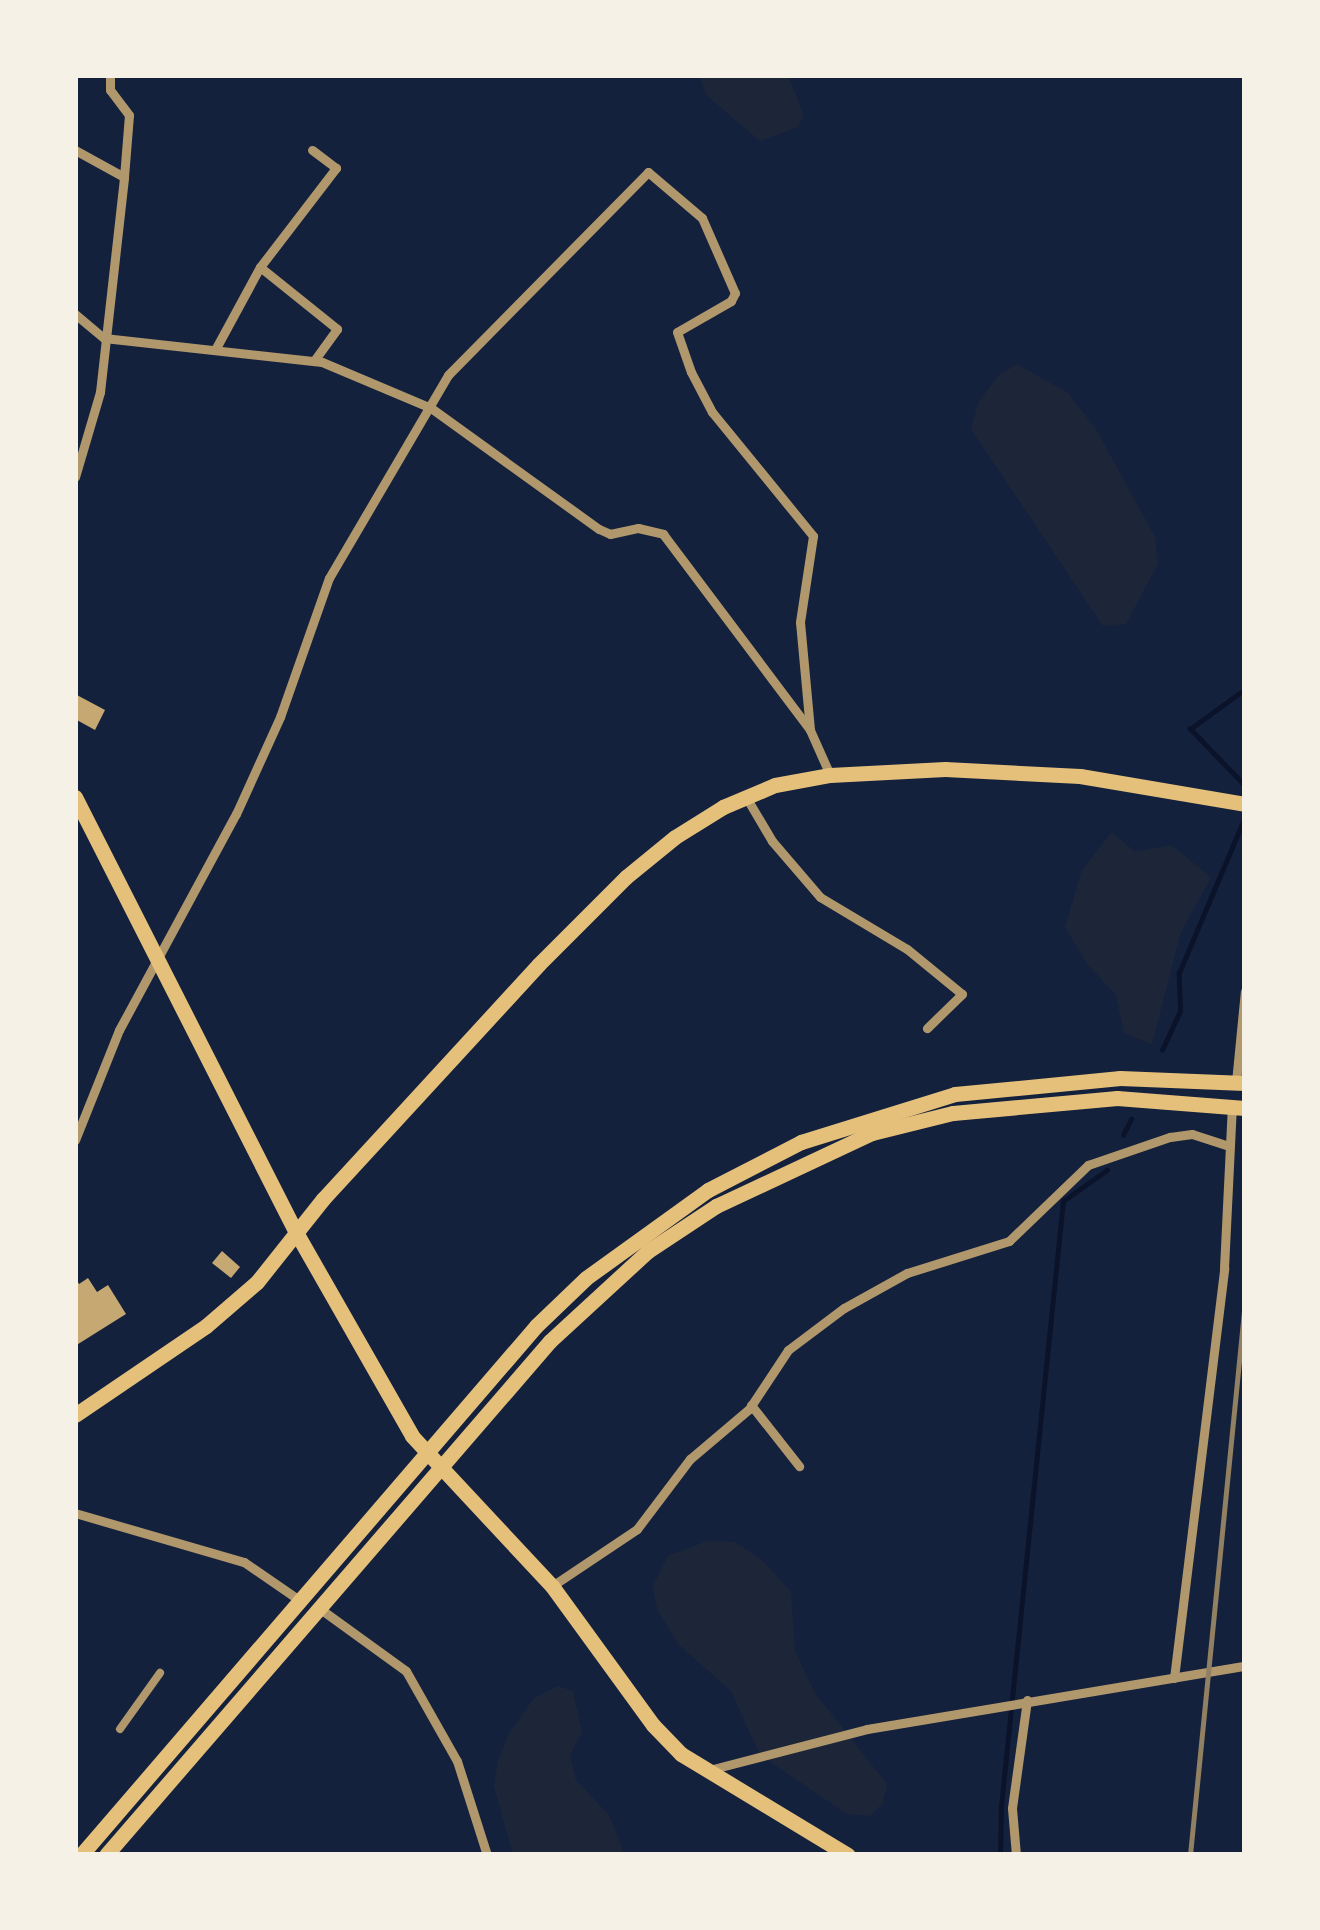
<!DOCTYPE html>
<style>
body{margin:0}
#map{position:relative;width:1320px;height:1930px;overflow:hidden;background:#14213d;font-family:Commissioner,sans-serif}
div>[style]{position:absolute}
.green>*{inset:0;background:#1d2539}
.stream>*{height:4.5px;margin:-2.25px;padding:0 2.25px;transform-origin:2.25px;border-radius:2.25px;background:#0b132b}
.building>*{inset:0;background:#c6a872}
.pedestrian>*{height:8px;margin:-4px;padding:0 4px;transform-origin:4px;border-radius:4px;background:#b1986c}
.minor>*{height:9px;margin:-4.5px;padding:0 4.5px;transform-origin:4.5px;border-radius:4.5px;background:#b1986c}
.primary>*{height:15px;margin:-7.5px;padding:0 7.5px;transform-origin:7.5px;border-radius:7.5px;background:#e5c07b}
.rail>*{height:4.5px;margin:-2.25px;padding:0 2.25px;transform-origin:2.25px;border-radius:2.25px;background:#918062}
span{translate:-50% -50%;white-space:nowrap;text-align:center;line-height:1.15;-webkit-text-stroke:9px #f6f1e7;paint-order:stroke}
.frame{position:absolute;inset:0;border:78px solid #f6f1e7;pointer-events:none}
</style>
<div id="map">
<div class="green">
<i style="clip-path:polygon(699px 75px,788px 75px,804px 115px,798px 127px,760px 141px,706px 95px)"></i>
<i style="clip-path:polygon(1017px 364px,1068px 393px,1096px 429px,1155px 537px,1158px 564px,1126px 624px,1103px 626px,971px 429px,979px 401px,999px 375px)"></i>
<i style="clip-path:polygon(1112px 832px,1135px 852px,1171px 845px,1211px 877px,1181px 932px,1152px 1044px,1124px 1033px,1116px 995px,1087px 964px,1065px 927px,1082px 870px)"></i>
<i style="clip-path:polygon(707px 1541px,735px 1542px,762px 1560px,791px 1592px,795px 1651px,815px 1693px,887px 1784px,883px 1803px,870px 1816px,847px 1814px,760px 1755px,731px 1691px,679px 1645px,657px 1609px,653px 1586px,668px 1556px)"></i>
<i style="clip-path:polygon(558px 1686px,573px 1691px,582px 1732px,570px 1755px,576px 1780px,609px 1815px,625px 1855px,513px 1855px,494px 1786px,498px 1760px,509px 1733px,534px 1698px)"></i>
</div>
<div class="stream">
<i style="left:1245px;top:793px;width:8px;rotate:-97deg"></i>
<i style="left:1244px;top:785px;width:78px;rotate:-134deg"></i>
<i style="left:1190px;top:729px;width:68px;rotate:-36deg"></i>
<i style="left:1162px;top:1050px;width:43px;rotate:-65.2deg"></i>
<i style="left:1180px;top:1011px;width:38px;rotate:-92deg"></i>
<i style="left:1179px;top:973px;width:169px;rotate:-67.1deg"></i>
<i style="left:1123px;top:1135px;width:18px;rotate:-63deg"></i>
<i style="left:1000px;top:1855px;width:49px;rotate:-88.8deg"></i>
<i style="left:1001px;top:1806px;width:608px;rotate:-84.15deg"></i>
<i style="left:1063px;top:1201px;width:54px;rotate:-35.2deg"></i>
</div>
<div class="building">
<i style="clip-path:polygon(75px 694px,105px 710px,95px 730px,75px 719px)"></i>
<i style="clip-path:polygon(222px 1251px,240px 1267px,231px 1278px,212px 1263px)"></i>
<i style="clip-path:polygon(75px 1278px,79px 1284px,88px 1278px,97px 1292px,108px 1285px,126px 1314px,75px 1346px)"></i>
</div>
<div class="pedestrian">
<i style="left:120px;top:1729px;width:69px;rotate:-54.5deg"></i>
</div>
<div class="minor">
<i style="left:75px;top:150px;width:56px;rotate:28.9deg"></i>
<i style="left:260px;top:267px;width:99px;rotate:38.8deg"></i>
<i style="left:337px;top:329px;width:39px;rotate:126deg"></i>
<i style="left:75px;top:314px;width:38px;rotate:40deg"></i>
<i style="left:104px;top:338px;width:219px;rotate:6.3deg"></i>
<i style="left:322px;top:362px;width:118px;rotate:22.9deg"></i>
<i style="left:431px;top:408px;width:207px;rotate:35.8deg"></i>
<i style="left:599px;top:529px;width:12px;rotate:24deg"></i>
<i style="left:610px;top:534px;width:29px;rotate:-12deg"></i>
<i style="left:638px;top:528px;width:26px;rotate:13deg"></i>
<i style="left:663px;top:534px;width:245px;rotate:53.1deg"></i>
<i style="left:810px;top:730px;width:49px;rotate:66deg"></i>
<i style="left:216px;top:348px;width:92px;rotate:-61.5deg"></i>
<i style="left:260px;top:267px;width:125px;rotate:-52.5deg"></i>
<i style="left:336px;top:168px;width:30px;rotate:-143deg"></i>
<i style="left:75px;top:477px;width:89px;rotate:-73.6deg"></i>
<i style="left:100px;top:392px;width:216px;rotate:-83.6deg"></i>
<i style="left:124px;top:177px;width:62px;rotate:-85.4deg"></i>
<i style="left:129px;top:115px;width:31px;rotate:-127deg"></i>
<i style="left:110px;top:90px;width:15px;rotate:-90deg"></i>
<i style="left:746px;top:797px;width:51px;rotate:59.4deg"></i>
<i style="left:772px;top:841px;width:74px;rotate:49.4deg"></i>
<i style="left:820px;top:897px;width:101px;rotate:30.9deg"></i>
<i style="left:907px;top:949px;width:71px;rotate:39.3deg"></i>
<i style="left:962px;top:994px;width:49px;rotate:135.8deg"></i>
<i style="left:1236px;top:1082px;width:91px;rotate:-84.4deg"></i>
<i style="left:75px;top:1140px;width:118px;rotate:-68.2deg"></i>
<i style="left:119px;top:1030px;width:246px;rotate:-61.6deg"></i>
<i style="left:236px;top:814px;width:107px;rotate:-65.6deg"></i>
<i style="left:280px;top:717px;width:147px;rotate:-70.6deg"></i>
<i style="left:329px;top:578px;width:235px;rotate:-59.6deg"></i>
<i style="left:448px;top:375px;width:285px;rotate:-45.4deg"></i>
<i style="left:648px;top:172px;width:71px;rotate:40.4deg"></i>
<i style="left:702px;top:218px;width:82px;rotate:66.3deg"></i>
<i style="left:735px;top:293px;width:9px;rotate:117deg"></i>
<i style="left:731px;top:301px;width:62px;rotate:150.1deg"></i>
<i style="left:677px;top:332px;width:42px;rotate:70.7deg"></i>
<i style="left:691px;top:372px;width:45px;rotate:62.3deg"></i>
<i style="left:712px;top:412px;width:160px;rotate:50.8deg"></i>
<i style="left:813px;top:536px;width:87px;rotate:98.6deg"></i>
<i style="left:800px;top:622px;width:108px;rotate:84.7deg"></i>
<i style="left:751px;top:1405px;width:78px;rotate:51.8deg"></i>
<i style="left:75px;top:1513px;width:176px;rotate:16.2deg"></i>
<i style="left:244px;top:1562px;width:67px;rotate:34.6deg"></i>
<i style="left:552px;top:1586px;width:102px;rotate:-33.8deg"></i>
<i style="left:637px;top:1529px;width:88px;rotate:-52.9deg"></i>
<i style="left:690px;top:1459px;width:77px;rotate:-40.3deg"></i>
<i style="left:749px;top:1409px;width:71px;rotate:-56.5deg"></i>
<i style="left:788px;top:1350px;width:70px;rotate:-36.9deg"></i>
<i style="left:844px;top:1308px;width:72px;rotate:-29.1deg"></i>
<i style="left:907px;top:1273px;width:107px;rotate:-17.4deg"></i>
<i style="left:1009px;top:1241px;width:110px;rotate:-43.9deg"></i>
<i style="left:1088px;top:1165px;width:87px;rotate:-18.9deg"></i>
<i style="left:1170px;top:1137px;width:22px;rotate:-8deg"></i>
<i style="left:1192px;top:1134px;width:38px;rotate:18deg"></i>
<i style="left:319px;top:1608px;width:107px;rotate:35.9deg"></i>
<i style="left:406px;top:1671px;width:103px;rotate:60.5deg"></i>
<i style="left:457px;top:1761px;width:99px;rotate:72.3deg"></i>
<i style="left:1174px;top:1678px;width:413px;rotate:-83deg"></i>
<i style="left:1224px;top:1268px;width:161px;rotate:-87.2deg"></i>
<i style="left:709px;top:1770px;width:163px;rotate:-14.5deg"></i>
<i style="left:867px;top:1729px;width:383px;rotate:-9.5deg"></i>
<i style="left:1016px;top:1855px;width:47px;rotate:-94.9deg"></i>
<i style="left:1012px;top:1808px;width:109px;rotate:-82.1deg"></i>
</div>
<div class="primary">
<i style="left:75px;top:797px;width:490px;rotate:63.1deg"></i>
<i style="left:297px;top:1234px;width:232px;rotate:60.3deg"></i>
<i style="left:412px;top:1436px;width:205px;rotate:47deg"></i>
<i style="left:552px;top:1586px;width:172px;rotate:54deg"></i>
<i style="left:653px;top:1725px;width:40px;rotate:46deg"></i>
<i style="left:681px;top:1754px;width:195px;rotate:31.2deg"></i>
<i style="left:75px;top:1415px;width:158px;rotate:-34.2deg"></i>
<i style="left:206px;top:1326px;width:67px;rotate:-40.8deg"></i>
<i style="left:257px;top:1282px;width:106px;rotate:-51.5deg"></i>
<i style="left:323px;top:1199px;width:319px;rotate:-47.4deg"></i>
<i style="left:539px;top:964px;width:123px;rotate:-45deg"></i>
<i style="left:626px;top:877px;width:63px;rotate:-39.2deg"></i>
<i style="left:675px;top:837px;width:57px;rotate:-32deg"></i>
<i style="left:723px;top:807px;width:56px;rotate:-22.9deg"></i>
<i style="left:775px;top:785px;width:56px;rotate:-10.3deg"></i>
<i style="left:830px;top:775px;width:115px;rotate:-3deg"></i>
<i style="left:945px;top:769px;width:135px;rotate:3deg"></i>
<i style="left:1080px;top:776px;width:167px;rotate:9.6deg"></i>
<i style="left:81px;top:1855px;width:698px;rotate:-49.3deg"></i>
<i style="left:536px;top:1326px;width:69px;rotate:-43.8deg"></i>
<i style="left:586px;top:1278px;width:150px;rotate:-35.8deg"></i>
<i style="left:708px;top:1190px;width:105px;rotate:-27.3deg"></i>
<i style="left:801px;top:1142px;width:161px;rotate:-17.3deg"></i>
<i style="left:955px;top:1094px;width:166px;rotate:-5.5deg"></i>
<i style="left:1120px;top:1078px;width:125px;rotate:2.3deg"></i>
<i style="left:106px;top:1855px;width:679px;rotate:-49.18deg"></i>
<i style="left:550px;top:1341px;width:133px;rotate:-42.6deg"></i>
<i style="left:648px;top:1251px;width:82px;rotate:-33.5deg"></i>
<i style="left:716px;top:1206px;width:172px;rotate:-25.1deg"></i>
<i style="left:872px;top:1133px;width:83px;rotate:-13.9deg"></i>
<i style="left:953px;top:1113px;width:165px;rotate:-5.2deg"></i>
<i style="left:1117px;top:1098px;width:128px;rotate:4.5deg"></i>
</div>
<div class="rail">
<i style="left:1190px;top:1855px;width:557px;rotate:-84.33deg"></i>
</div>
<div class="frame"></div>
</div>
